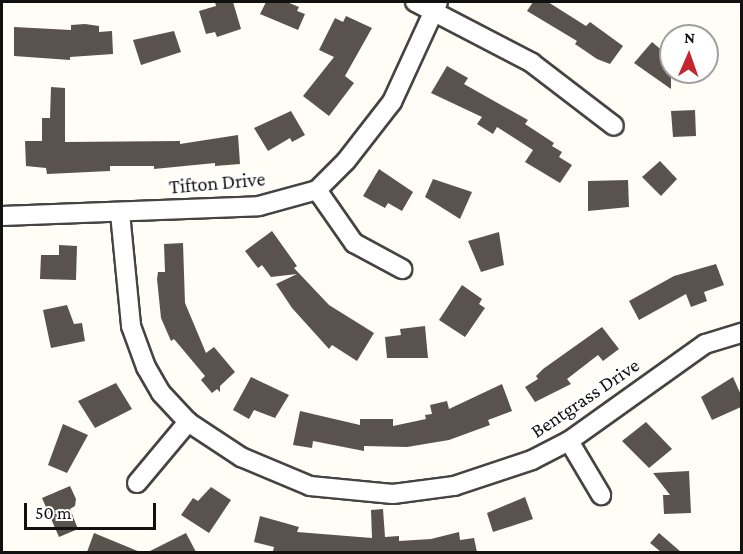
<!DOCTYPE html>
<style>
body{margin:0}
#map{position:relative;width:743px;height:554px;overflow:hidden;background:#fffdf5;font-family:"Crimson Pro",serif}
div>[style]{position:absolute}
.building>*{inset:0;background:#5a524d}
.roads{filter:drop-shadow(2px 0 #444) drop-shadow(-2px 0 #444) drop-shadow(0 2px #444) drop-shadow(0 -2px #444)}
.minor>*{height:18px;margin:-9px;padding:0 9px;transform-origin:9px;border-radius:9px;background:#fff}
span{translate:-50% -50%;white-space:nowrap;text-align:center;line-height:1.15;-webkit-text-stroke:6px #fff;paint-order:stroke}
.street-label{font-size:20px;color:#111}
.frame{position:absolute;inset:0;border:3px solid #111;pointer-events:none}
.north{position:absolute;left:659px;top:24px;width:60px;height:60px;box-sizing:border-box;background:#fff;border:2px solid #a0a0a0;border-radius:50%;rotate:2deg;font-size:16px;font-weight:700;line-height:24px;text-align:center;color:#111}
.north::after{content:'';display:block;margin:auto;width:21px;height:27px;background:#c4262e;clip-path:polygon(50% 0,100% 100%,50% 72%,0 100%)}
.scale{position:absolute;left:24px;top:503px;width:132px;height:27px;box-sizing:border-box;border:3px solid #111;border-top:0;padding-left:8px;font-size:18px;line-height:21px;white-space:nowrap;color:#111;-webkit-text-stroke:4px #fff;paint-order:stroke}
</style>
<div id="map">
<div class="building">
<i style="clip-path:polygon(215px 2px,233px 2px,241px 29px,217px 37px,215px 32px,206px 34px,199px 11px,216px 6px)"></i>
<i style="clip-path:polygon(266px 2px,287px 2px,299px 7px,297px 11px,305px 14px,298px 30px,260px 14px)"></i>
<i style="clip-path:polygon(533px 2px,548px 2px,586px 26px,590px 22px,623px 46px,610px 64px,597px 59px,575px 44px,577px 41px,527px 11px)"></i>
<i style="clip-path:polygon(346px 16px,372px 28px,345px 76px,354px 83px,329px 116px,303px 96px,334px 57px,319px 50px,335px 18px,343px 22px)"></i>
<i style="clip-path:polygon(85px 24px,99px 26px,99px 32px,112px 31px,113px 54px,70px 57px,70px 60px,14px 56px,14px 27px,71px 30px,71px 25px)"></i>
<i style="clip-path:polygon(174px 31px,181px 52px,141px 65px,133px 40px)"></i>
<i style="clip-path:polygon(652px 42px,671px 58px,671px 89px,634px 63px)"></i>
<i style="clip-path:polygon(447px 66px,468px 78px,464px 84px,528px 120px,525px 124px,554px 143px,552px 146px,562px 152px,559px 157px,572px 165px,560px 183px,525px 162px,533px 150px,497px 127px,493px 134px,477px 124px,482px 117px,431px 93px)"></i>
<i style="clip-path:polygon(51px 87px,65px 88px,65px 142px,180px 141px,180px 144px,238px 135px,240px 164px,215px 166px,215px 163px,154px 169px,154px 166px,110px 166px,110px 171px,47px 174px,46px 168px,26px 166px,25px 141px,42px 141px,42px 118px,50px 118px)"></i>
<i style="clip-path:polygon(695px 110px,696px 136px,673px 137px,671px 111px)"></i>
<i style="clip-path:polygon(291px 111px,305px 135px,292px 142px,290px 138px,268px 151px,254px 128px)"></i>
<i style="clip-path:polygon(660px 161px,677px 179px,661px 196px,642px 177px)"></i>
<i style="clip-path:polygon(379px 169px,413px 192px,402px 211px,388px 203px,385px 208px,363px 196px)"></i>
<i style="clip-path:polygon(433px 179px,472px 192px,460px 219px,425px 197px)"></i>
<i style="clip-path:polygon(628px 180px,629px 207px,588px 211px,588px 181px)"></i>
<i style="clip-path:polygon(272px 231px,297px 266px,294px 268px,329px 305px,374px 333px,357px 361px,332px 345px,329px 349px,292px 308px,276px 284px,297px 274px,271px 277px,262px 265px,258px 268px,245px 251px)"></i>
<i style="clip-path:polygon(499px 232px,504px 265px,481px 272px,468px 241px)"></i>
<i style="clip-path:polygon(183px 243px,185px 303px,206px 353px,214px 347px,235px 372px,220px 386px,220px 392px,217px 389px,212px 393px,201px 380px,205px 376px,174px 339px,171px 341px,161px 318px,157px 279px,158px 272px,165px 272px,164px 244px)"></i>
<i style="clip-path:polygon(59px 245px,77px 246px,76px 280px,40px 279px,41px 255px,59px 255px)"></i>
<i style="clip-path:polygon(716px 264px,724px 285px,704px 292px,707px 301px,691px 307px,686px 294px,639px 320px,629px 301px,674px 276px)"></i>
<i style="clip-path:polygon(462px 285px,482px 299px,479px 304px,485px 308px,465px 337px,439px 320px)"></i>
<i style="clip-path:polygon(67px 305px,74px 324px,82px 323px,85px 341px,51px 348px,43px 310px)"></i>
<i style="clip-path:polygon(425px 326px,428px 358px,387px 358px,385px 337px,401px 335px,400px 329px)"></i>
<i style="clip-path:polygon(602px 327px,619px 349px,603px 361px,598px 355px,567px 379px,571px 384px,535px 402px,525px 387px,538px 379px,536px 376px,543px 369px)"></i>
<i style="clip-path:polygon(251px 377px,289px 395px,275px 418px,254px 410px,249px 419px,233px 410px)"></i>
<i style="clip-path:polygon(733px 377px,741px 395px,741px 407px,712px 420px,701px 397px)"></i>
<i style="clip-path:polygon(116px 383px,132px 409px,95px 428px,78px 401px)"></i>
<i style="clip-path:polygon(502px 384px,512px 411px,488px 420px,490px 425px,449px 440px,407px 447px,364px 446px,364px 451px,313px 441px,312px 448px,293px 445px,300px 411px,360px 425px,360px 419px,393px 419px,393px 426px,426px 419px,425px 415px,432px 414px,430px 405px,447px 401px,449px 409px)"></i>
<i style="clip-path:polygon(646px 422px,672px 449px,649px 468px,622px 441px)"></i>
<i style="clip-path:polygon(63px 424px,88px 435px,67px 473px,48px 465px)"></i>
<i style="clip-path:polygon(689px 471px,691px 513px,664px 514px,663px 495px,670px 495px,653px 473px)"></i>
<i style="clip-path:polygon(70px 486px,76px 499px,75px 506px,70px 509px,78px 529px,59px 537px,42px 498px)"></i>
<i style="clip-path:polygon(211px 487px,231px 500px,209px 533px,181px 515px,193px 498px,198px 501px)"></i>
<i style="clip-path:polygon(525px 497px,533px 519px,493px 532px,487px 513px)"></i>
<i style="clip-path:polygon(383px 509px,385px 537px,399px 536px,399px 541px,431px 539px,459px 532px,460px 540px,474px 538px,477px 552px,280px 552px,273px 551px,274px 547px,254px 542px,260px 516px,299px 527px,297px 532px,372px 538px,371px 510px)"></i>
<i style="clip-path:polygon(94px 533px,140px 552px,87px 552px)"></i>
<i style="clip-path:polygon(186px 533px,196px 552px,148px 552px)"></i>
<i style="clip-path:polygon(659px 533px,681px 552px,661px 552px,650px 543px)"></i>
</div>
<div class="roads">
<div class="minor">
<i style="left:415px;top:2px;width:132px;rotate:27.5deg"></i>
<i style="left:532px;top:63px;width:103px;rotate:37.5deg"></i>
<i style="left:317px;top:190px;width:65px;rotate:55.1deg"></i>
<i style="left:354px;top:243px;width:55px;rotate:28.4deg"></i>
<i style="left:120px;top:213px;width:114px;rotate:84.4deg"></i>
<i style="left:131px;top:326px;width:44px;rotate:69.9deg"></i>
<i style="left:146px;top:367px;width:30px;rotate:60deg"></i>
<i style="left:161px;top:393px;width:40px;rotate:47deg"></i>
<i style="left:188px;top:422px;width:64px;rotate:33.4deg"></i>
<i style="left:241px;top:457px;width:75px;rotate:22.8deg"></i>
<i style="left:310px;top:486px;width:83px;rotate:5.5deg"></i>
<i style="left:393px;top:494px;width:62px;rotate:-7.5deg"></i>
<i style="left:454px;top:486px;width:82px;rotate:-18.4deg"></i>
<i style="left:532px;top:460px;width:42px;rotate:-27.2deg"></i>
<i style="left:569px;top:441px;width:167px;rotate:-35.5deg"></i>
<i style="left:705px;top:344px;width:39px;rotate:-17deg"></i>
<i style="left:2px;top:216px;width:257px;rotate:-2.2deg"></i>
<i style="left:259px;top:206px;width:60px;rotate:-15.4deg"></i>
<i style="left:317px;top:190px;width:41px;rotate:-45deg"></i>
<i style="left:346px;top:161px;width:75px;rotate:-52.1deg"></i>
<i style="left:392px;top:102px;width:110px;rotate:-65.3deg"></i>
<i style="left:569px;top:441px;width:63px;rotate:59.3deg"></i>
<i style="left:137px;top:483px;width:80px;rotate:-50.1deg"></i>
</div>
</div>
<div class="street-label">
<span style="left:217px;top:183px;rotate:-5deg">Tifton Drive</span>
<span style="left:585px;top:398px;rotate:-34deg">Bentgrass Drive</span>
</div>
<div class="frame"></div>
<div class="north">N</div>
<div class="scale">50 m</div>
</div>
